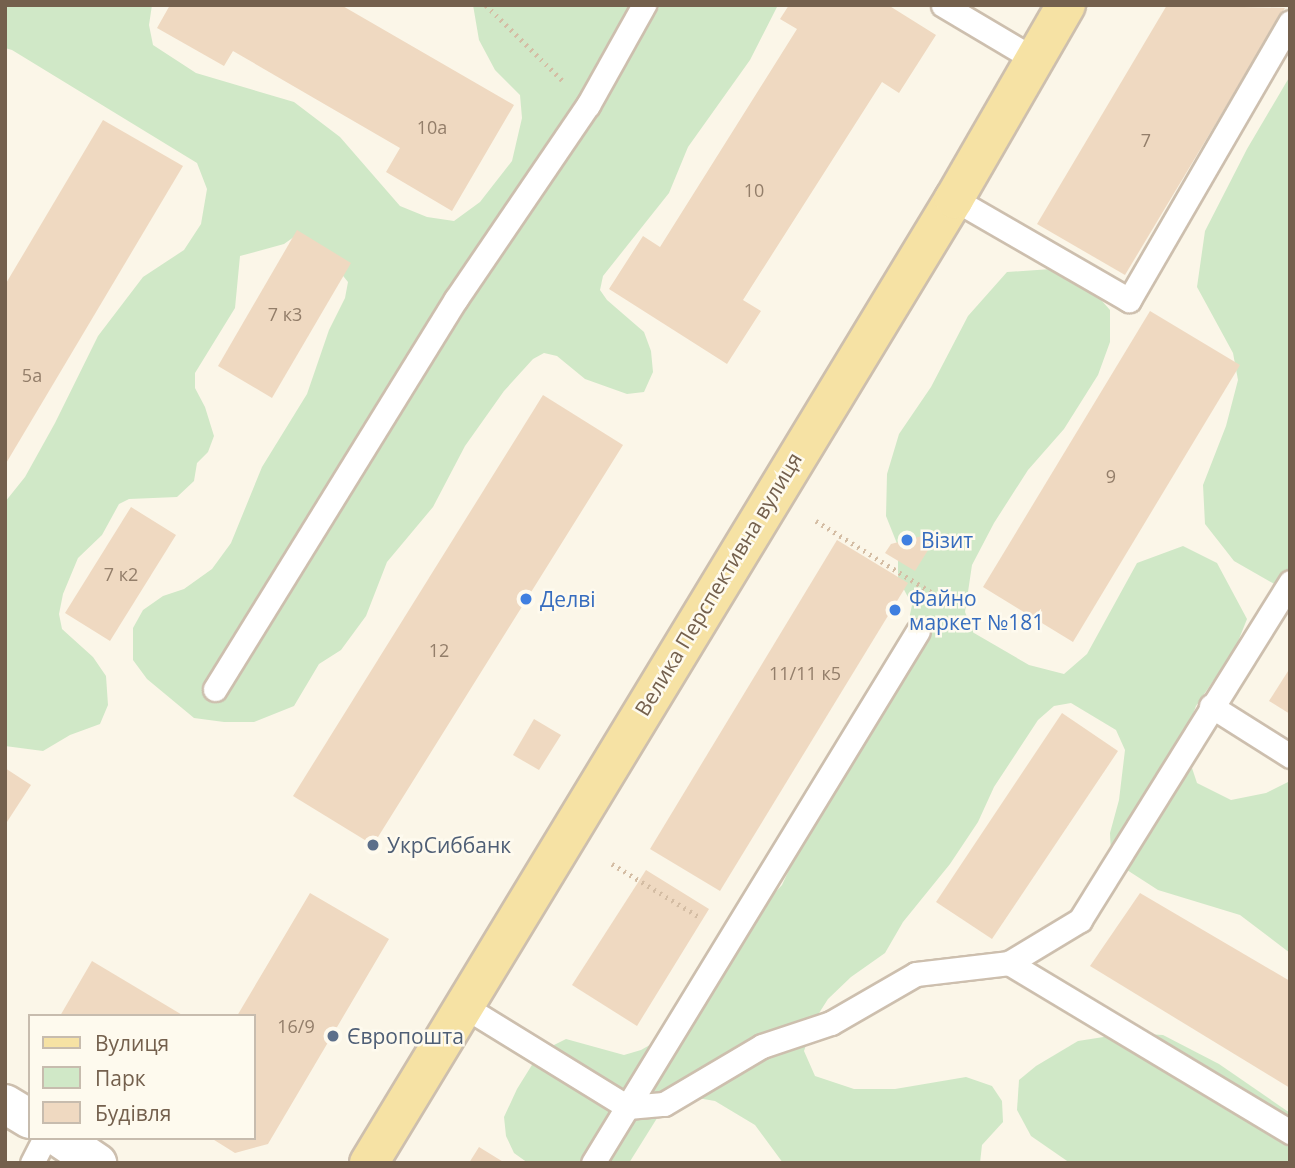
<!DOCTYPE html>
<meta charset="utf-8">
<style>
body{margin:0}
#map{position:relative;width:1295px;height:1168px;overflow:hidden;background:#fbf6e8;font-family:"Open Sans",sans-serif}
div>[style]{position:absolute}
.green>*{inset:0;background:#d0e8c7}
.building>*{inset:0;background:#efd9c1}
.path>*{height:4.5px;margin-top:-2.25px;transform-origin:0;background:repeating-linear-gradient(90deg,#d4bda4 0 2px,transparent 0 7px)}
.roads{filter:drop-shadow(2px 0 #cdbfae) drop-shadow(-2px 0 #cdbfae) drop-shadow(0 2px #cdbfae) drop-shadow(0 -2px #cdbfae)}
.lane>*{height:23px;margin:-11.5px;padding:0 11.5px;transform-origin:11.5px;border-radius:11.5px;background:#fff}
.street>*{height:38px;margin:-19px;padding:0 19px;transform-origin:19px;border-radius:19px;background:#fff}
.primary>*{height:38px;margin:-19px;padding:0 19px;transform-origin:19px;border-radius:19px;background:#f6e2a4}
.dots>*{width:19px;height:19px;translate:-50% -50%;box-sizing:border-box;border:4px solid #fefaee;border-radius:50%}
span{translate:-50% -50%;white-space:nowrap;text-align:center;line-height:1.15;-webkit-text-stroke:5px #fefaee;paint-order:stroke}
.number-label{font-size:18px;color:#937e6a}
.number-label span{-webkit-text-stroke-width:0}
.shop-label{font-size:21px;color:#366cbe}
.left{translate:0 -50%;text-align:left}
.street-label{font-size:21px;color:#74604d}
.service-label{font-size:21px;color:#4e5e75}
.frame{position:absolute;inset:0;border:7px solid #74604d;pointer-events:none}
.legend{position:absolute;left:28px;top:1014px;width:228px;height:126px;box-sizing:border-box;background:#fefaee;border:2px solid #c7bcae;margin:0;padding:9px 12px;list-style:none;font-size:21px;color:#74604d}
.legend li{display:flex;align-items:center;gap:14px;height:35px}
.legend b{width:35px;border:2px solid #c7bcae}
</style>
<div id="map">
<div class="green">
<i style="clip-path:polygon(5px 5px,152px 5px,149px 25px,153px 45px,196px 73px,294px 102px,340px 137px,400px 206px,427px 217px,454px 221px,480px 202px,512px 161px,522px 118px,520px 95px,495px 70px,479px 40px,473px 5px,778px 5px,750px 60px,688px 147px,669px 193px,603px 276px,600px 290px,607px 300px,644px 332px,651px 351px,653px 372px,644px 392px,627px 394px,585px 379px,557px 356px,544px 353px,533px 359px,504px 391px,465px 446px,433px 507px,387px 562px,366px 616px,341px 650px,319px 664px,294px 706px,254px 722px,224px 722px,194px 718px,147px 679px,133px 660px,133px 628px,143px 610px,163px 596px,184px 589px,212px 569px,231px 543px,262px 467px,307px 394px,329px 330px,345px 298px,348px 282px,336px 267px,298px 234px,284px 244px,240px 256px,235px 308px,195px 373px,195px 388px,205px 407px,214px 436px,208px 452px,197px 463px,194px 481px,177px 497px,129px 499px,119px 504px,102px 535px,78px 558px,63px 594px,59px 614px,62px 629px,93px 657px,106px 676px,108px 705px,100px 724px,70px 735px,43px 751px,5px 746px,5px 502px,25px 477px,55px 423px,98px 336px,143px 277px,184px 250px,201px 224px,207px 189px,197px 163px,12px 50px,5px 48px)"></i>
<i style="clip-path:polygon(1290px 76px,1290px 593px,1234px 561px,1205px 524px,1203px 485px,1226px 426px,1238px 380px,1233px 353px,1197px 287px,1205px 231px,1247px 149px)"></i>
<i style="clip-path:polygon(1051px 269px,1087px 284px,1110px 310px,1110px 342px,1098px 375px,1064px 429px,1028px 470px,994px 523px,972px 565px,965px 612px,974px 633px,1029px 665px,1064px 674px,1087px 654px,1137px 563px,1183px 546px,1217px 563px,1247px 619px,1235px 649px,1196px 706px,1183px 741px,1197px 783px,1231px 800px,1266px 793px,1290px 781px,1290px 953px,1240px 915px,1158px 890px,1127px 870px,1111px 855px,1110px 833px,1119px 800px,1125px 750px,1116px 730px,1071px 703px,1054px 706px,1038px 720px,994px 787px,978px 822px,950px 864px,903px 922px,885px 953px,851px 977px,828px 999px,814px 1021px,804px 1051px,815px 1076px,854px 1089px,895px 1089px,966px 1077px,992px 1086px,1002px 1101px,1003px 1122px,982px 1145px,980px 1163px,783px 1163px,755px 1125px,715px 1101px,686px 1096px,659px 1115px,629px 1163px,528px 1163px,514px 1153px,506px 1136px,504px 1117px,517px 1089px,540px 1052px,566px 1039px,624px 1055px,641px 1050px,671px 1033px,731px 941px,782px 885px,801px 844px,826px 807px,882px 675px,905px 639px,912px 605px,898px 578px,898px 546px,886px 516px,887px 474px,899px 434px,931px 387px,968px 316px,1007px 272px)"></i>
<i style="clip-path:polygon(1129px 1033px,1163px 1035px,1219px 1064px,1290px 1113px,1290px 1163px,1070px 1163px,1031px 1136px,1017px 1110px,1019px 1080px,1036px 1066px,1078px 1041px)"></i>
</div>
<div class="building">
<i style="clip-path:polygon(170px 5px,341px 5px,514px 105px,452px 211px,386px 172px,400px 148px,233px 51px,224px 66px,157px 28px)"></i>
<i style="clip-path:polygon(789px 5px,888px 5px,936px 35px,899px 93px,882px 82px,743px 300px,761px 311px,727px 364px,609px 289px,643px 236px,660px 247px,797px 29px,780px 19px)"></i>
<i style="clip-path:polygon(1167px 5px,1285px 8px,1125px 275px,1037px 224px)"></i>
<i style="clip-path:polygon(103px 120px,183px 166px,5px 465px,5px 285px)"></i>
<i style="clip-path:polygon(297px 230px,351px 263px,272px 398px,218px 366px)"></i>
<i style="clip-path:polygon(1150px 311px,1240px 365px,1073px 642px,983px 587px)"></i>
<i style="clip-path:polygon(543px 395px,623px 445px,373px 845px,293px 796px)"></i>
<i style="clip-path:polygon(131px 507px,176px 535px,110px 641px,65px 613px)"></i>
<i style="clip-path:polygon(922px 536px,933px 542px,915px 571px,885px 553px,891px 544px)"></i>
<i style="clip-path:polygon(837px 540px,908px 583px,720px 891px,650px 849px)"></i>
<i style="clip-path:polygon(1290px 668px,1290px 714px,1269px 701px)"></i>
<i style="clip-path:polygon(1062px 713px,1118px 751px,992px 939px,936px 902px)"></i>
<i style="clip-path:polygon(534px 719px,561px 735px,539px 770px,513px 755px)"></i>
<i style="clip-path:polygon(5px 768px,31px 785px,5px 825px)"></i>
<i style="clip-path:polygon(646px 870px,709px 909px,637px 1026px,572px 985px)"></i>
<i style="clip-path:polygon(310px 893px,389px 939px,268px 1144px,235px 1153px,211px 1138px,254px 1138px,254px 1016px,237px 1016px)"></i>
<i style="clip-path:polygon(1140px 893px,1290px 981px,1290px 1088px,1090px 966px)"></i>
<i style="clip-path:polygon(92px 961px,184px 1016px,60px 1016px)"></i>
<i style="clip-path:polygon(479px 1147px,505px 1163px,469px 1163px)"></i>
</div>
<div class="path">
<i style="left:486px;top:5px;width:108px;rotate:44.6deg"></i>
<i style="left:816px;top:521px;width:145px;rotate:31.7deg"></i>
<i style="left:939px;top:597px;width:5px;rotate:127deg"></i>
<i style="left:612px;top:864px;width:104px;rotate:31.2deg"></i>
</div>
<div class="roads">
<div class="lane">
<i style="left:943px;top:5px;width:106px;rotate:30.7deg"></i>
<i style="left:954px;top:199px;width:202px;rotate:30deg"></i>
<i style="left:1129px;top:300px;width:321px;rotate:-59.9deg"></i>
<i style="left:215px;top:689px;width:458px;rotate:-58.3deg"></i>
<i style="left:456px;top:299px;width:235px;rotate:-55.8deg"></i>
<i style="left:588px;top:105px;width:115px;rotate:-60.8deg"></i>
<i style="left:1211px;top:706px;width:93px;rotate:32.3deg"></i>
<i style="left:1009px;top:963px;width:328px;rotate:31deg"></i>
<i style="left:462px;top:1005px;width:195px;rotate:31.6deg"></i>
<i style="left:628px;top:1107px;width:36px;rotate:-5deg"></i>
<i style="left:664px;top:1104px;width:114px;rotate:-30.6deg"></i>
<i style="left:762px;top:1046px;width:73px;rotate:-18.4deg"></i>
<i style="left:831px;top:1023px;width:98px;rotate:-30deg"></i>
<i style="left:916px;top:974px;width:94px;rotate:-6.7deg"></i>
<i style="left:1009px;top:963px;width:83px;rotate:-31.2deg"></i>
<i style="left:1080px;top:920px;width:398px;rotate:-58.1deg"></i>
<i style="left:32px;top:1163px;width:28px;rotate:-63deg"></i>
<i style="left:593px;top:1163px;width:623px;rotate:-58.58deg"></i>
</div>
<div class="street">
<i style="left:5px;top:1104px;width:29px;rotate:31deg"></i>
<i style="left:60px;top:1138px;width:45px;rotate:34deg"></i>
</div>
<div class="primary">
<i style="left:369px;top:1163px;width:1128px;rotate:-58.75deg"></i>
<i style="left:954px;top:199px;width:224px;rotate:-60deg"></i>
</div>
</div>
<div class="dots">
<i style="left:907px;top:540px;background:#3f7fe0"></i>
<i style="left:526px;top:599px;background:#3f7fe0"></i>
<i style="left:895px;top:610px;background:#3f7fe0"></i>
<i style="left:373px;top:845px;background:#5c6f8a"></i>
<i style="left:333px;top:1036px;background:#5c6f8a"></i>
</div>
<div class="number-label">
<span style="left:432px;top:127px">10а</span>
<span style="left:1146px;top:140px">7</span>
<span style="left:754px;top:190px">10</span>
<span style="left:285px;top:314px">7 к3</span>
<span style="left:32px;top:375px">5а</span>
<span style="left:1111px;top:476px">9</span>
<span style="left:121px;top:574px">7 к2</span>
<span style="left:439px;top:650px">12</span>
<span style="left:805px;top:673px">11/11 к5</span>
<span style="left:296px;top:1026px">16/9</span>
</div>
<div class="shop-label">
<span class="left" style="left:921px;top:540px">Візит</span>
<span class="left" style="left:909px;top:610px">Файно<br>маркет №181</span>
<span class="left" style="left:540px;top:599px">Делві</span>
</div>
<div class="street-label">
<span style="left:718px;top:584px;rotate:-59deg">Велика Перспективна вулиця</span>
</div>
<div class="service-label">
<span class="left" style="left:387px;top:845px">УкрСиббанк</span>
<span class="left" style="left:347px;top:1036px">Європошта</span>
</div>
<div class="frame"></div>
<ul class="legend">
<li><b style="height:9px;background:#f6e2a4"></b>Вулиця</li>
<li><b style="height:19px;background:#d0e8c7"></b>Парк</li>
<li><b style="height:19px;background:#efd9c1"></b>Будівля</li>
</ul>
</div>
